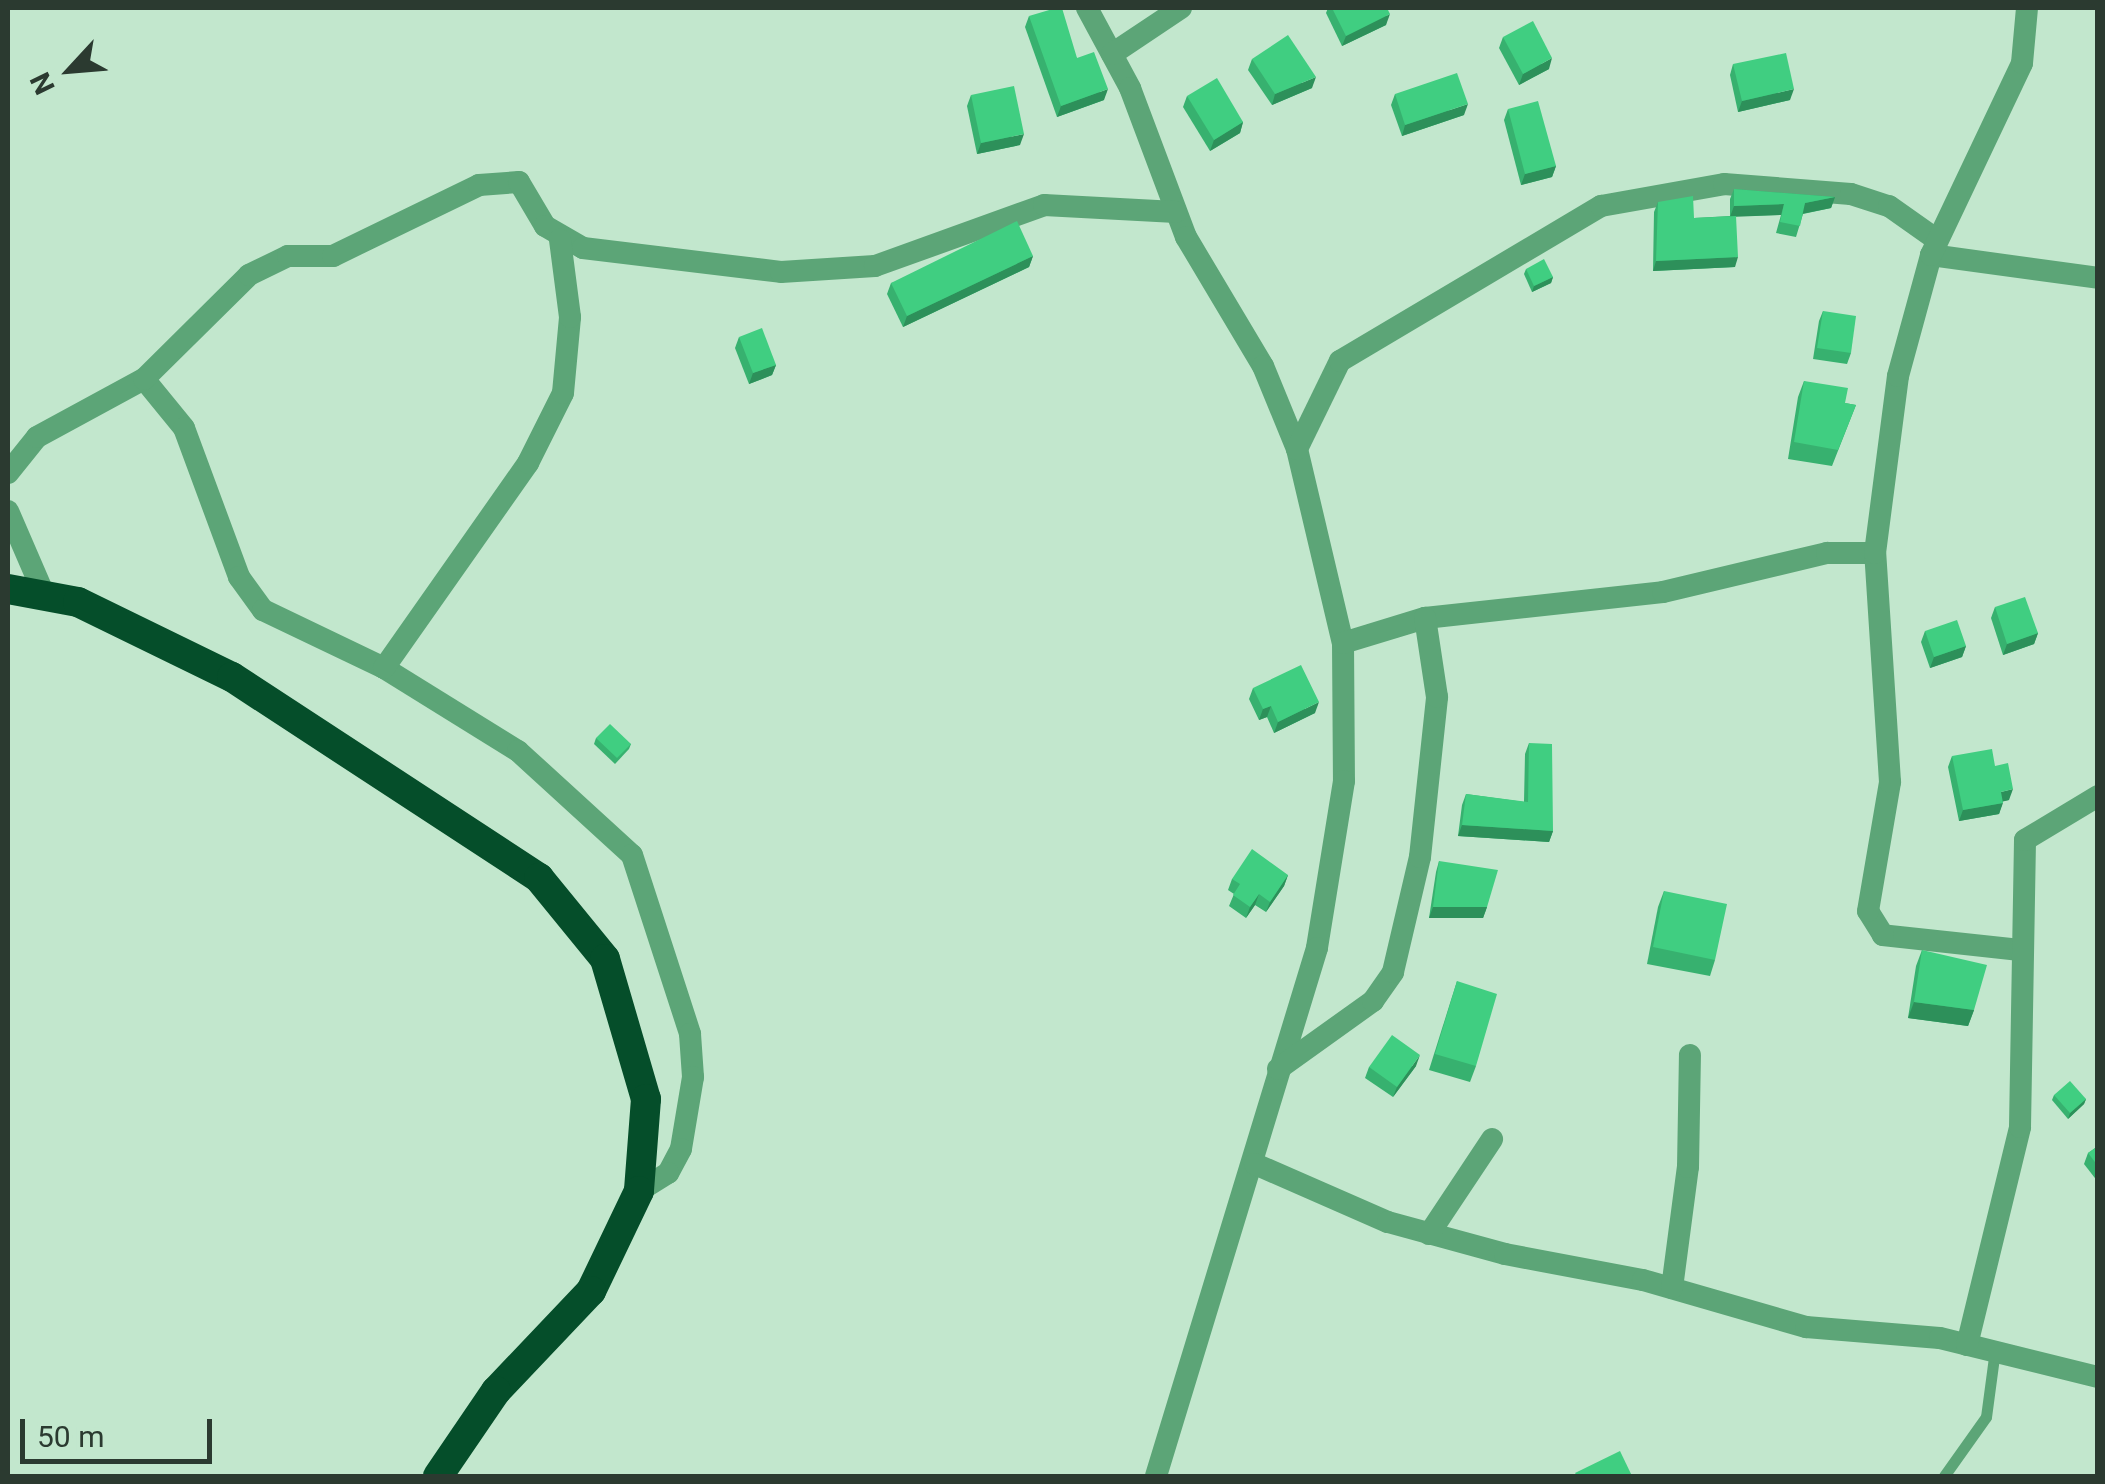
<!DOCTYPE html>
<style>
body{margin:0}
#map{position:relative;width:2105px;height:1484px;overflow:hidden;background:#c2e7cd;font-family:Roboto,sans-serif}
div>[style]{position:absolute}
.lane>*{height:11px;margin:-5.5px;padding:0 5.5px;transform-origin:5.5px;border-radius:5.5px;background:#5ca577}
.street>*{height:22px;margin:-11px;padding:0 11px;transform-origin:11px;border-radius:11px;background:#5ca577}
.highway>*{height:30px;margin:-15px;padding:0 15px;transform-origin:15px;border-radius:15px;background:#054e2a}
.wall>*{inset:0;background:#37b16f}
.shaded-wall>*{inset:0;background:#2d905a}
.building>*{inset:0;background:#40ce81}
span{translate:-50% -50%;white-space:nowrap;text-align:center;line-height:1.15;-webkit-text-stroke:9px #c2e7cd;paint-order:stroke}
.frame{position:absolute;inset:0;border:10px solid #2b3a30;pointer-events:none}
.north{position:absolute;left:20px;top:20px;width:100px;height:100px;-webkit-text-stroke:8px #c2e7cd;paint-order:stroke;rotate:244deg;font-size:28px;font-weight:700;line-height:40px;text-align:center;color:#2b3a30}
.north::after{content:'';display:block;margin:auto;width:35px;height:45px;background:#2b3a30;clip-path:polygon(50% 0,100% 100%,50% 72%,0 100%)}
.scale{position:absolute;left:20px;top:1419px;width:192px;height:45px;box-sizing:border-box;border:5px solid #2b3a30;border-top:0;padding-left:12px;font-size:30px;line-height:35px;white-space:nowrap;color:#2b3a30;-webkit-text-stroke:8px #c2e7cd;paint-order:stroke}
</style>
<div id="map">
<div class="lane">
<i style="left:1944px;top:1476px;width:72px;rotate:-54.6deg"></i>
<i style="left:1986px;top:1417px;width:61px;rotate:-82.4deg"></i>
</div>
<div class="street">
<i style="left:1087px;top:8px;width:91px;rotate:61.7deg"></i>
<i style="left:1130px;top:88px;width:159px;rotate:69.4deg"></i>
<i style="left:1186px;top:237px;width:150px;rotate:59.2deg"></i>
<i style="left:1263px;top:366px;width:90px;rotate:67.7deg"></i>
<i style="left:1297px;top:449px;width:199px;rotate:76.7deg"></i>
<i style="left:1343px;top:643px;width:138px;rotate:89.6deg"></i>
<i style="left:1344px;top:781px;width:169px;rotate:99.2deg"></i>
<i style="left:1317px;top:948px;width:552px;rotate:106.96deg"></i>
<i style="left:1112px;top:54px;width:83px;rotate:-33.7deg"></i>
<i style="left:1931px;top:255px;width:169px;rotate:7.8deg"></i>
<i style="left:144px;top:379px;width:63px;rotate:50.8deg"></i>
<i style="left:184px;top:428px;width:159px;rotate:69.7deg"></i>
<i style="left:239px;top:577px;width:41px;rotate:54deg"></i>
<i style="left:263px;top:610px;width:134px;rotate:25.6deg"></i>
<i style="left:384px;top:668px;width:158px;rotate:31.8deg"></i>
<i style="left:518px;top:751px;width:154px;rotate:42.4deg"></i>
<i style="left:632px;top:855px;width:188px;rotate:72deg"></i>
<i style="left:690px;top:1034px;width:43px;rotate:86deg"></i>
<i style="left:693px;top:1077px;width:73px;rotate:99.5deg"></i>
<i style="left:681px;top:1149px;width:27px;rotate:118deg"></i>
<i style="left:668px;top:1173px;width:34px;rotate:148deg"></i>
<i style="left:1297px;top:449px;width:98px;rotate:-64deg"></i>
<i style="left:1340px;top:361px;width:304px;rotate:-30.7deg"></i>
<i style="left:1601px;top:206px;width:125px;rotate:-10.1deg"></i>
<i style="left:1724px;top:184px;width:127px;rotate:4.5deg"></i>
<i style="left:1851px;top:194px;width:40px;rotate:18deg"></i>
<i style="left:1889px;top:206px;width:59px;rotate:35.3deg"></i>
<i style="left:8px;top:473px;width:46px;rotate:-51.1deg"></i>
<i style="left:37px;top:437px;width:122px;rotate:-28.5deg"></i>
<i style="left:144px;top:379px;width:148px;rotate:-44.7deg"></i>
<i style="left:249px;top:275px;width:43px;rotate:-26deg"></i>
<i style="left:288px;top:256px;width:45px"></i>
<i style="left:333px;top:256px;width:162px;rotate:-25.9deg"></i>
<i style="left:479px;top:185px;width:40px;rotate:-4.3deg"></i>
<i style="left:519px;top:182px;width:51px;rotate:59.4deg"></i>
<i style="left:545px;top:226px;width:44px;rotate:30.1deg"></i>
<i style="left:583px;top:248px;width:199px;rotate:6.9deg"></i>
<i style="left:781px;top:272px;width:94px;rotate:-3.7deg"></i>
<i style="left:875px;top:266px;width:180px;rotate:-19.8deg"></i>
<i style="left:1044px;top:205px;width:132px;rotate:3deg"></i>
<i style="left:8px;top:511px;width:88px;rotate:66.6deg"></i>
<i style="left:1343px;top:643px;width:86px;rotate:-17deg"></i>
<i style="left:1425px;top:618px;width:239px;rotate:-6.2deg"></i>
<i style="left:1663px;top:592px;width:169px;rotate:-13.4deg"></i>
<i style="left:1827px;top:553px;width:48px"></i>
<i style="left:384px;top:668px;width:251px;rotate:-54.9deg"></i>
<i style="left:528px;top:463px;width:78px;rotate:-63.4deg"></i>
<i style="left:563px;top:393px;width:76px;rotate:-84.7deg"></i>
<i style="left:570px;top:317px;width:78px;rotate:-97.4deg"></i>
<i style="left:2020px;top:950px;width:138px;rotate:-173.8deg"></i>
<i style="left:1883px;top:935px;width:28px;rotate:-122deg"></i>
<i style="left:1868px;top:911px;width:131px;rotate:-80.3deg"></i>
<i style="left:1890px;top:782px;width:229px;rotate:-93.7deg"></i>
<i style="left:1875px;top:553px;width:178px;rotate:-82.6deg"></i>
<i style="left:1898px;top:376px;width:125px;rotate:-74.7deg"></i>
<i style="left:1931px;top:255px;width:212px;rotate:-64.6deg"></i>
<i style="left:2022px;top:63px;width:55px;rotate:-84.8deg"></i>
<i style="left:1278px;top:1069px;width:117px;rotate:-35.6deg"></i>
<i style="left:1373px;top:1001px;width:35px;rotate:-55deg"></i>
<i style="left:1393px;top:972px;width:118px;rotate:-76.8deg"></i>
<i style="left:1420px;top:857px;width:161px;rotate:-83.9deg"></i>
<i style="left:1437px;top:697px;width:80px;rotate:-98.6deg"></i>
<i style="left:1255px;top:1164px;width:145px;rotate:23.6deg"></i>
<i style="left:1388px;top:1222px;width:121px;rotate:15.3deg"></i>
<i style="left:1505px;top:1254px;width:140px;rotate:10.7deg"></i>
<i style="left:1643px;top:1280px;width:170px;rotate:16.1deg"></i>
<i style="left:1806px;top:1327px;width:134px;rotate:4.7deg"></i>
<i style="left:1940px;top:1338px;width:163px;rotate:13.9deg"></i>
<i style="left:1429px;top:1234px;width:114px;rotate:-56.4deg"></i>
<i style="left:1672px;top:1288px;width:122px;rotate:-82.5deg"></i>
<i style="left:1688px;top:1167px;width:112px;rotate:-89deg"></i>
<i style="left:1967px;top:1345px;width:224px;rotate:-76.3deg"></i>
<i style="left:2020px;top:1127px;width:287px;rotate:-89deg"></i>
<i style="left:2025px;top:840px;width:85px;rotate:-31.1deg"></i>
</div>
<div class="highway">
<i style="left:8px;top:589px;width:71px;rotate:10.5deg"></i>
<i style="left:78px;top:602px;width:171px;rotate:26deg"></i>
<i style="left:232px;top:677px;width:367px;rotate:33.2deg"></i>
<i style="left:539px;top:878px;width:104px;rotate:50.8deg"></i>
<i style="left:605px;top:959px;width:146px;rotate:73.7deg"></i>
<i style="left:646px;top:1099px;width:92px;rotate:94.4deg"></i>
<i style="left:639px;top:1191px;width:111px;rotate:115.6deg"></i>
<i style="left:591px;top:1291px;width:138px;rotate:133.5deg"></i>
<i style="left:496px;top:1391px;width:103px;rotate:124.3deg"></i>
</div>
<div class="wall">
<i style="clip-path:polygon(1328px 8px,1387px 8px,1386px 25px,1342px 46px,1326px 13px)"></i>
<i style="clip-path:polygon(1029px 16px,1077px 58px,1104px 100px,1057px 117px,1025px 27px)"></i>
<i style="clip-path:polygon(1503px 37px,1549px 69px,1519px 85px,1499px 48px)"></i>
<i style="clip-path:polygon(1252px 59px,1312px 88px,1272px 105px,1248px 70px)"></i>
<i style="clip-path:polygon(1733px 64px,1790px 100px,1738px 112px,1730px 75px)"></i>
<i style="clip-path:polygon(1395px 94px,1464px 115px,1402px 136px,1391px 105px)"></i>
<i style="clip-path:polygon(971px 95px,1020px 145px,977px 154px,967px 106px)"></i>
<i style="clip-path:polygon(1187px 96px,1243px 122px,1240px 133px,1210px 151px,1183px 107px)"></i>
<i style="clip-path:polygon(1508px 109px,1556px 166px,1552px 177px,1521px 185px,1504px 120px)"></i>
<i style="clip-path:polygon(1734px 189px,1835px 197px,1831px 208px,1803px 214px,1796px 237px,1776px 233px,1781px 215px,1736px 216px,1735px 267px,1653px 271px,1654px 212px,1658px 202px,1694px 218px,1730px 216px,1730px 199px)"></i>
<i style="clip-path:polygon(1033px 256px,1029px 267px,903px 327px,887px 294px,891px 283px)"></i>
<i style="clip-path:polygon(1526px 269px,1553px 277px,1551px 283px,1532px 292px,1524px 274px)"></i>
<i style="clip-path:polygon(1823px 311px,1851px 353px,1847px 364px,1813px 359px,1819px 321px)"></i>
<i style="clip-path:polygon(739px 337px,776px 365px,772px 375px,749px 384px,735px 348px)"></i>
<i style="clip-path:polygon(1804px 381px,1845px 403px,1856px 405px,1832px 466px,1788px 459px,1798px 397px)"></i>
<i style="clip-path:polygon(1995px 607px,2038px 633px,2034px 644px,2003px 655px,1991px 618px)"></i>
<i style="clip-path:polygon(1925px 631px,1966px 646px,1962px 657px,1930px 668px,1921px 642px)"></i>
<i style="clip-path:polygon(1253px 688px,1315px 713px,1274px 733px,1267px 717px,1259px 720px,1249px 699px)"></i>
<i style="clip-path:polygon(596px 738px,631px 744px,629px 749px,615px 764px,594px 744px)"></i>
<i style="clip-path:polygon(1529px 743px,1553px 831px,1549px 842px,1458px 836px,1462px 805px,1466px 794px,1524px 802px,1525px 754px)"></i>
<i style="clip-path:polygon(1952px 756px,2009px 800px,2003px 801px,1999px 814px,1959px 821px,1948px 767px)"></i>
<i style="clip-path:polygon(1439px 861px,1487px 907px,1483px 918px,1429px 918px,1436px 872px)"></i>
<i style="clip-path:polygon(1288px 875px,1284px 886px,1266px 912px,1255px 905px,1246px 918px,1229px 906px,1234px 894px,1228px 890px,1232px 879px)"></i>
<i style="clip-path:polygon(1664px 891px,1715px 960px,1710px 976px,1647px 964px,1658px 907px)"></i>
<i style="clip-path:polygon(1922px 950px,1974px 1010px,1968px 1026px,1908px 1018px,1916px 966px)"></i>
<i style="clip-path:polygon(1457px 981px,1476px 1066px,1470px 1082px,1429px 1070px)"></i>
<i style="clip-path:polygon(1416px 1066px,1393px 1097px,1365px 1078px,1369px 1067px)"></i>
<i style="clip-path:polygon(2054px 1095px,2086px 1099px,2084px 1104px,2068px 1119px,2052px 1100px)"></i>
<i style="clip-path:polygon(2098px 1146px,2098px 1182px,2084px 1164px,2088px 1153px)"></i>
</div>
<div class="shaded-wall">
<i style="clip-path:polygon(1390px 14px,1386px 25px,1342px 46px,1346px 36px)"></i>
<i style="clip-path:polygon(1552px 58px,1549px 69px,1519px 85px,1523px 74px)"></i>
<i style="clip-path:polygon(1316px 77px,1312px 88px,1272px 105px,1275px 94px)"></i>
<i style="clip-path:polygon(1108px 89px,1104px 100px,1057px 117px,1061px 106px)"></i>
<i style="clip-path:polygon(1794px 89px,1790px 100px,1738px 112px,1742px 101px)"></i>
<i style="clip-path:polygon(1468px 104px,1464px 115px,1402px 136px,1405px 125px)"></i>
<i style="clip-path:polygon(1243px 122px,1240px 133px,1210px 151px,1214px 140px)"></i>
<i style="clip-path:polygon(1024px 134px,1020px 145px,977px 154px,981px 143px)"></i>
<i style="clip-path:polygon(1556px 166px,1552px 177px,1521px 185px,1525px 174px)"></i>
<i style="clip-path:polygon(1835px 197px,1831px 208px,1801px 214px,1805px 203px)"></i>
<i style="clip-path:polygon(1784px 204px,1781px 215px,1730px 217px,1734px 206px)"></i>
<i style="clip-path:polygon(1033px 256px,1029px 267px,903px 327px,907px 316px)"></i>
<i style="clip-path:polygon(1738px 257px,1735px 267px,1653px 271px,1656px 261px)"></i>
<i style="clip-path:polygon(1553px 277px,1551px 283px,1532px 292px,1534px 286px)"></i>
<i style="clip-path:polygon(776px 365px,772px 375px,749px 384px,753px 373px)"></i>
<i style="clip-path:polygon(2038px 633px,2034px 644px,2003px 655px,2007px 644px)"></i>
<i style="clip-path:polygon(1966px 646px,1962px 657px,1930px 668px,1934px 657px)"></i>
<i style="clip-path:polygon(1319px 702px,1315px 713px,1274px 733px,1278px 722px)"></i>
<i style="clip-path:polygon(1271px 706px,1267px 717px,1259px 720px,1263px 709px)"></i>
<i style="clip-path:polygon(2013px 789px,2009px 800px,1997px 803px,2001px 792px)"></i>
<i style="clip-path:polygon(2003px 803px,1999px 814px,1959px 821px,1963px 810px)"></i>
<i style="clip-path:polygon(1462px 825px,1553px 831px,1549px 842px,1458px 836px)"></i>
<i style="clip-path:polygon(1288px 875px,1284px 886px,1266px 912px,1270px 902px)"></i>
<i style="clip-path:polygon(1259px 894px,1255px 905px,1246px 918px,1250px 907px)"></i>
<i style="clip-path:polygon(1433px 907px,1487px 907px,1483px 918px,1429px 918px)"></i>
<i style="clip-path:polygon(1914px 1002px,1974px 1010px,1968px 1026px,1908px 1018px)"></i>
<i style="clip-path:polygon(1420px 1055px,1416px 1066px,1393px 1097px,1397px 1087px)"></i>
<i style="clip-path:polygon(2086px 1099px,2084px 1104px,2068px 1119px,2070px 1113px)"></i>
</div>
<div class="building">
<i style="clip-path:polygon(1056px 8px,1062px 8px,1077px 58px,1094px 52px,1108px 89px,1061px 106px,1029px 16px)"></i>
<i style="clip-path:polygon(1332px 8px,1387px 8px,1390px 14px,1346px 36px)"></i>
<i style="clip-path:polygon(1533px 21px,1552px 58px,1523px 74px,1503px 37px)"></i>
<i style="clip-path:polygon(1288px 35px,1316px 77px,1275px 94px,1252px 59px)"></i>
<i style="clip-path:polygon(1786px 53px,1794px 89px,1742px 101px,1733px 64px)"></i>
<i style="clip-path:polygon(1457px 73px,1468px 104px,1405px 125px,1395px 94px)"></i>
<i style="clip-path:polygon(1217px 78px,1243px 122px,1214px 140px,1187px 96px)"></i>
<i style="clip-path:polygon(1014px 86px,1024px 134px,981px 143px,971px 95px)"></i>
<i style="clip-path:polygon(1538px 101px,1556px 166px,1525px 174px,1508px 109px)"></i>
<i style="clip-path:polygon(1734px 189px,1835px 197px,1805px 203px,1800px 226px,1780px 222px,1784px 204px,1734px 206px)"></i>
<i style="clip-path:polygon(1693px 196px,1694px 218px,1736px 216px,1738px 257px,1656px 261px,1658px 202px)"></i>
<i style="clip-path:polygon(1017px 221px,1033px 256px,907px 316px,891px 283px)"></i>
<i style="clip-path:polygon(1544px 259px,1553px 277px,1534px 286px,1526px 269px)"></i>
<i style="clip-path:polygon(1823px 311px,1856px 316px,1851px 353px,1817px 348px)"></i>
<i style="clip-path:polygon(762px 328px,776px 365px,753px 373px,739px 337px)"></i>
<i style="clip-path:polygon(1804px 381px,1848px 388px,1845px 403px,1856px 405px,1838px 450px,1794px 442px)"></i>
<i style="clip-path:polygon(2025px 597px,2038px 633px,2007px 644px,1995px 607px)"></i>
<i style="clip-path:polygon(1957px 620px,1966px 646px,1934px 657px,1925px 631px)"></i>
<i style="clip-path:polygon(1301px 665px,1319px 702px,1278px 722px,1271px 706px,1263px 709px,1253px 688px)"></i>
<i style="clip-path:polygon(610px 724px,631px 744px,617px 758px,596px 738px)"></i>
<i style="clip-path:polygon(1529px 743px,1552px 744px,1553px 831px,1462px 825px,1466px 794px,1528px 802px)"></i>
<i style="clip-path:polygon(1992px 749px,1995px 766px,2008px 763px,2013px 789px,2001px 792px,2003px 803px,1963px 810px,1952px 756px)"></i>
<i style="clip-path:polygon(1252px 849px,1288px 875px,1270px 902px,1259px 894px,1250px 907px,1233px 895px,1240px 884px,1232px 879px)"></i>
<i style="clip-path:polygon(1439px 861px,1498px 870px,1487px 907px,1433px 907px)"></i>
<i style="clip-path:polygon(1664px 891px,1727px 904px,1715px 960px,1653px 947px)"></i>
<i style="clip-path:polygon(1922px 950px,1987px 965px,1974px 1010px,1914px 1002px)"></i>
<i style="clip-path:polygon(1457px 981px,1497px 994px,1476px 1066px,1435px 1054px)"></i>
<i style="clip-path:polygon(1392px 1035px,1420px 1055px,1397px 1087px,1369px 1067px)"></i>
<i style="clip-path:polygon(2070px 1081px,2086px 1099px,2070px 1113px,2054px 1095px)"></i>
<i style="clip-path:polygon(2098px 1146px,2098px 1166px,2088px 1153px)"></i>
<i style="clip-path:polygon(1620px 1451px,1632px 1476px,1577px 1476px,1575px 1473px)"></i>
</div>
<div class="frame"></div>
<div class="north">N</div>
<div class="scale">50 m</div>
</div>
